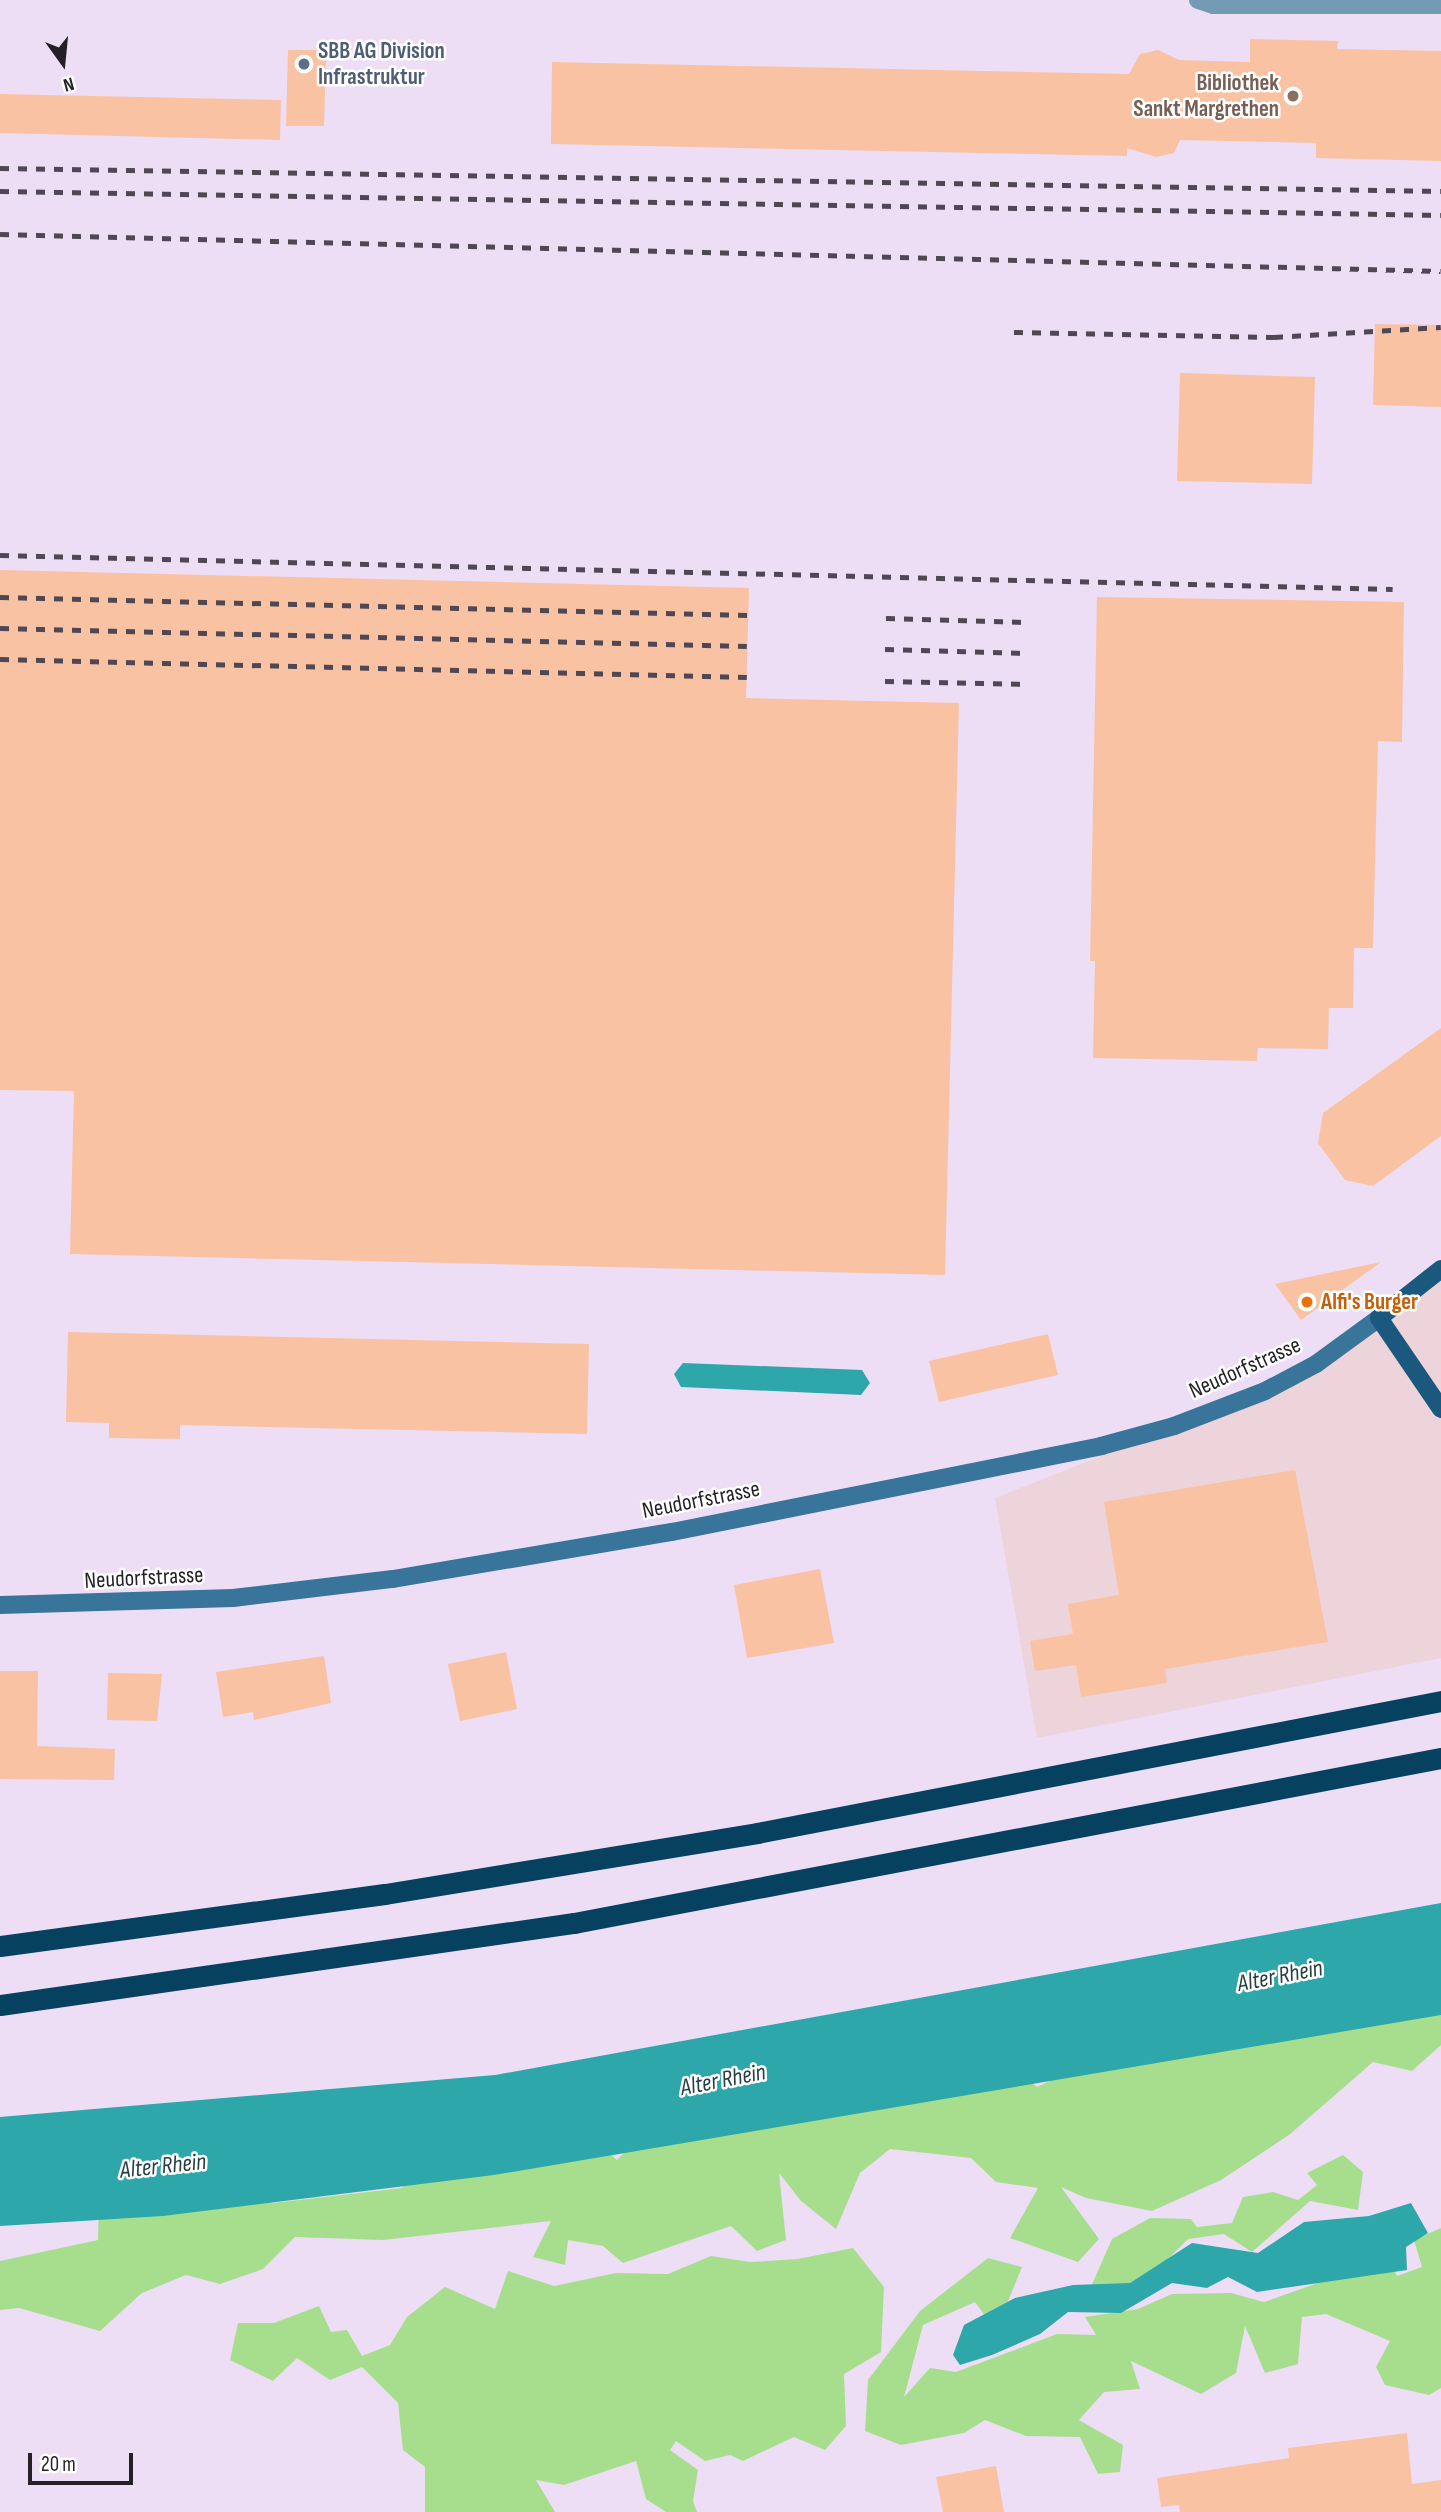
<!DOCTYPE html>
<style>
body{margin:0}
#map{position:relative;width:1441px;height:2512px;overflow:hidden;background:#eddef6;font-family:"Sofia Sans Condensed",sans-serif}
div>[style]{position:absolute}
.commercial>*{inset:0;background:#edd3da}
.green>*{inset:0;background:#a7de8e}
.water>*{inset:0;background:#2ea7aa}
.building>*{inset:0;background:#f9c2a2}
.minor>*{height:18px;margin:-9px;padding:0 9px;transform-origin:9px;border-radius:9px;background:#749ab4}
.secondary>*{height:18px;margin:-9px;padding:0 9px;transform-origin:9px;border-radius:9px;background:#39749b}
.primary>*{height:18px;margin:-9px;padding:0 9px;transform-origin:9px;border-radius:9px;background:#1a587e}
.motorway>*{height:21px;margin:-10.5px;padding:0 10.5px;transform-origin:10.5px;border-radius:10.5px;background:#074160}
.rail>*{height:5px;margin-top:-2.5px;transform-origin:0;background:repeating-linear-gradient(90deg,#4f4753 0 9px,transparent 0 18px)}
.dots>*{width:19px;height:19px;translate:-50% -50%;box-sizing:border-box;border:4px solid #fff;border-radius:50%}
span{translate:-50% -50%;white-space:nowrap;text-align:center;line-height:1.15;-webkit-text-stroke:5px #fff;paint-order:stroke}
.service-label{font-size:23px;color:#4e5e75;font-weight:700}
.left{translate:0 -50%;text-align:left}
.education-label{font-size:23px;color:#785e54;font-weight:700}
.right{translate:-100% -50%;text-align:right}
.food-label{font-size:23px;color:#c56008;font-weight:700}
.street-label{font-size:23px;color:#251f28}
.water-label{font-size:24px;color:#263f40;font-style:italic}
.north{position:absolute;left:28px;top:28px;width:70px;height:70px;-webkit-text-stroke:5px #fff;paint-order:stroke;rotate:165deg;font-size:19px;font-weight:700;line-height:28px;text-align:center;color:#251f28}
.north::after{content:'';display:block;margin:auto;width:24px;height:32px;background:#251f28;clip-path:polygon(50% 0,100% 100%,50% 72%,0 100%)}
.scale{position:absolute;left:28px;top:2453px;width:105px;height:32px;box-sizing:border-box;border:4px solid #251f28;border-top:0;padding-left:9px;font-size:21px;line-height:24px;white-space:nowrap;color:#251f28;-webkit-text-stroke:5px #fff;paint-order:stroke}
</style>
<div id="map">
<div class="commercial">
<i style="clip-path:polygon(1441px 1269px,1441px 1658px,1037px 1738px,995px 1498px,1265px 1391px)"></i>
</div>
<div class="green">
<i style="clip-path:polygon(1441px 1984px,1441px 2045px,1412px 2071px,1373px 2062px,1289px 2135px,1221px 2180px,1152px 2211px,1086px 2198px,1061px 2187px,1099px 2239px,1078px 2262px,1010px 2238px,1038px 2188px,996px 2182px,971px 2158px,890px 2149px,860px 2173px,836px 2229px,801px 2201px,779px 2173px,786px 2240px,757px 2251px,731px 2226px,623px 2263px,603px 2246px,568px 2240px,565px 2265px,533px 2257px,551px 2221px,383px 2240px,295px 2237px,263px 2269px,220px 2284px,186px 2275px,142px 2293px,100px 2331px,19px 2308px,0 2310px,0 2261px,98px 2240px,99px 2198px,217px 2194px,273px 2203px,402px 2188px,431px 2157px,575px 2121px,617px 2160px,649px 2128px,994px 2051px,1037px 2087px,1075px 2069px)"></i>
<i style="clip-path:polygon(1343px 2155px,1363px 2172px,1358px 2210px,1310px 2201px,1252px 2252px,1224px 2234px,1188px 2239px,1163px 2264px,1109px 2298px,1090px 2289px,1112px 2239px,1150px 2218px,1191px 2219px,1197px 2227px,1232px 2223px,1243px 2197px,1273px 2192px,1298px 2200px,1317px 2185px,1307px 2173px)"></i>
<i style="clip-path:polygon(1441px 2228px,1441px 2388px,1429px 2395px,1385px 2385px,1376px 2367px,1390px 2341px,1326px 2314px,1302px 2317px,1298px 2364px,1265px 2373px,1245px 2326px,1236px 2373px,1201px 2394px,1131px 2361px,1140px 2389px,1104px 2392px,1079px 2420px,1123px 2445px,1120px 2472px,1098px 2474px,1080px 2437px,1026px 2436px,985px 2420px,964px 2433px,901px 2445px,865px 2431px,868px 2380px,920px 2311px,988px 2258px,1022px 2267px,996px 2331px,975px 2302px,923px 2325px,904px 2397px,930px 2368px,956px 2372px,1057px 2334px,1096px 2335px,1085px 2317px,1138px 2309px,1172px 2294px,1231px 2293px,1264px 2302px,1346px 2273px,1384px 2244px,1397px 2276px,1422px 2267px,1414px 2240px)"></i>
<i style="clip-path:polygon(853px 2248px,884px 2287px,881px 2352px,844px 2374px,846px 2426px,825px 2450px,794px 2437px,743px 2461px,730px 2455px,705px 2461px,676px 2441px,670px 2450px,698px 2470px,693px 2501px,697px 2512px,666px 2512px,646px 2499px,636px 2461px,564px 2485px,536px 2480px,555px 2512px,425px 2512px,425px 2467px,403px 2450px,398px 2403px,362px 2367px,330px 2380px,297px 2358px,273px 2381px,230px 2360px,238px 2323px,274px 2323px,319px 2306px,331px 2332px,347px 2330px,362px 2356px,390px 2345px,407px 2317px,445px 2287px,495px 2309px,508px 2271px,554px 2286px,616px 2273px,668px 2274px,711px 2256px,750px 2262px,798px 2259px)"></i>
</div>
<div class="water">
<i style="clip-path:polygon(683px 1363px,862px 1370px,870px 1383px,861px 1395px,681px 1387px,674px 1374px)"></i>
<i style="clip-path:polygon(1441px 1903px,1441px 2015px,494px 2175px,163px 2216px,0 2226px,0 2117px,495px 2075px)"></i>
<i style="clip-path:polygon(1411px 2203px,1428px 2233px,1406px 2247px,1407px 2270px,1257px 2292px,1228px 2277px,1207px 2288px,1172px 2283px,1121px 2313px,1068px 2312px,1040px 2334px,992px 2355px,960px 2365px,953px 2355px,964px 2325px,1015px 2298px,1073px 2285px,1130px 2283px,1192px 2243px,1258px 2253px,1304px 2222px,1369px 2216px)"></i>
</div>
<div class="building">
<i style="clip-path:polygon(1250px 39px,1338px 41px,1337px 49px,1441px 51px,1441px 161px,1316px 158px,1316px 143px,1180px 140px,1174px 153px,1156px 157px,1127px 148px,1127px 156px,551px 144px,552px 62px,1129px 74px,1140px 54px,1158px 50px,1179px 60px,1250px 62px)"></i>
<i style="clip-path:polygon(288px 50px,320px 50px,326px 55px,324px 126px,286px 126px)"></i>
<i style="clip-path:polygon(0 94px,281px 100px,280px 140px,0 133px)"></i>
<i style="clip-path:polygon(1375px 324px,1441px 325px,1441px 407px,1373px 405px)"></i>
<i style="clip-path:polygon(1180px 373px,1315px 377px,1312px 484px,1177px 481px)"></i>
<i style="clip-path:polygon(0 570px,749px 588px,746px 698px,959px 703px,945px 1275px,70px 1254px,74px 1091px,0 1090px)"></i>
<i style="clip-path:polygon(1097px 597px,1404px 602px,1402px 742px,1378px 741px,1373px 948px,1354px 948px,1353px 1008px,1329px 1008px,1328px 1049px,1258px 1048px,1257px 1061px,1093px 1058px,1095px 961px,1090px 961px)"></i>
<i style="clip-path:polygon(1441px 1028px,1441px 1136px,1373px 1186px,1345px 1180px,1318px 1143px,1323px 1113px)"></i>
<i style="clip-path:polygon(1381px 1262px,1301px 1320px,1275px 1284px)"></i>
<i style="clip-path:polygon(68px 1332px,589px 1344px,587px 1434px,180px 1425px,180px 1439px,109px 1438px,109px 1423px,66px 1422px)"></i>
<i style="clip-path:polygon(1048px 1334px,1058px 1375px,939px 1402px,929px 1361px)"></i>
<i style="clip-path:polygon(1295px 1470px,1328px 1642px,1165px 1669px,1167px 1683px,1081px 1697px,1076px 1665px,1035px 1671px,1030px 1641px,1073px 1634px,1068px 1604px,1119px 1595px,1104px 1502px)"></i>
<i style="clip-path:polygon(820px 1569px,834px 1643px,747px 1658px,734px 1585px)"></i>
<i style="clip-path:polygon(506px 1652px,517px 1709px,460px 1721px,448px 1664px)"></i>
<i style="clip-path:polygon(324px 1656px,331px 1703px,254px 1720px,253px 1712px,223px 1717px,216px 1672px)"></i>
<i style="clip-path:polygon(0 1671px,38px 1671px,37px 1746px,115px 1749px,114px 1780px,0 1779px)"></i>
<i style="clip-path:polygon(108px 1673px,162px 1674px,157px 1721px,107px 1720px)"></i>
<i style="clip-path:polygon(1407px 2433px,1412px 2484px,1441px 2480px,1441px 2512px,1180px 2512px,1179px 2505px,1161px 2507px,1157px 2478px,1289px 2458px,1288px 2448px)"></i>
<i style="clip-path:polygon(996px 2466px,1004px 2512px,943px 2512px,936px 2477px)"></i>
</div>
<div class="minor">
<i style="left:1198px;top:0;width:16px;rotate:18deg"></i>
<i style="left:1213px;top:5px;width:228px"></i>
</div>
<div class="secondary">
<i style="left:0;top:1605px;width:233px;rotate:-1.7deg"></i>
<i style="left:233px;top:1598px;width:161px;rotate:-6.8deg"></i>
<i style="left:393px;top:1579px;width:283px;rotate:-9.6deg"></i>
<i style="left:672px;top:1532px;width:438px;rotate:-11.3deg"></i>
<i style="left:1101px;top:1446px;width:76px;rotate:-15.3deg"></i>
<i style="left:1174px;top:1426px;width:97px;rotate:-21deg"></i>
<i style="left:1265px;top:1391px;width:58px;rotate:-27.9deg"></i>
<i style="left:1316px;top:1364px;width:78px;rotate:-36.1deg"></i>
</div>
<div class="primary">
<i style="left:1441px;top:1269px;width:79px;rotate:141.7deg"></i>
<i style="left:1379px;top:1318px;width:110px;rotate:55.7deg"></i>
</div>
<div class="motorway">
<i style="left:0;top:1946px;width:388px;rotate:-7.7deg"></i>
<i style="left:385px;top:1894px;width:377px;rotate:-9.3deg"></i>
<i style="left:757px;top:1833px;width:697px;rotate:-10.92deg"></i>
<i style="left:0;top:2005px;width:580px;rotate:-8.13deg"></i>
<i style="left:574px;top:1923px;width:883px;rotate:-10.78deg"></i>
</div>
<div class="rail">
<i style="left:0;top:168px;width:1441px;rotate:0.91deg"></i>
<i style="left:0;top:191px;width:1441px;rotate:0.95deg"></i>
<i style="left:0;top:234px;width:1441px;rotate:1.47deg"></i>
<i style="left:1014px;top:332px;width:260px;rotate:1.1deg"></i>
<i style="left:1274px;top:337px;width:167px;rotate:-3.4deg"></i>
<i style="left:0;top:555px;width:1393px;rotate:1.4deg"></i>
<i style="left:0;top:597px;width:748px;rotate:1.38deg"></i>
<i style="left:886px;top:618px;width:143px;rotate:1.6deg"></i>
<i style="left:0;top:628px;width:747px;rotate:1.38deg"></i>
<i style="left:885px;top:649px;width:143px;rotate:1.6deg"></i>
<i style="left:0;top:659px;width:747px;rotate:1.38deg"></i>
<i style="left:885px;top:681px;width:143px;rotate:1.2deg"></i>
</div>
<div class="dots">
<i style="left:304px;top:64px;background:#5c6f8a"></i>
<i style="left:1293px;top:96px;background:#8d6e63"></i>
<i style="left:1307px;top:1302px;background:#e8710a"></i>
</div>
<div class="service-label">
<span class="left" style="left:318px;top:64px">SBB AG Division<br>Infrastruktur</span>
</div>
<div class="education-label">
<span class="right" style="left:1279px;top:96px">Bibliothek<br>Sankt Margrethen</span>
</div>
<div class="food-label">
<span class="left" style="left:1321px;top:1302px">Alfi's Burger</span>
</div>
<div class="street-label">
<span style="left:1245px;top:1368px;rotate:-24deg">Neudorfstrasse</span>
<span style="left:701px;top:1500px;rotate:-11deg">Neudorfstrasse</span>
<span style="left:144px;top:1578px;rotate:-3deg">Neudorfstrasse</span>
</div>
<div class="water-label">
<span style="left:1280px;top:1976px;rotate:-11deg">Alter Rhein</span>
<span style="left:723px;top:2080px;rotate:-11deg">Alter Rhein</span>
<span style="left:163px;top:2166px;rotate:-6deg">Alter Rhein</span>
</div>
<div class="north">N</div>
<div class="scale">20 m</div>
</div>
